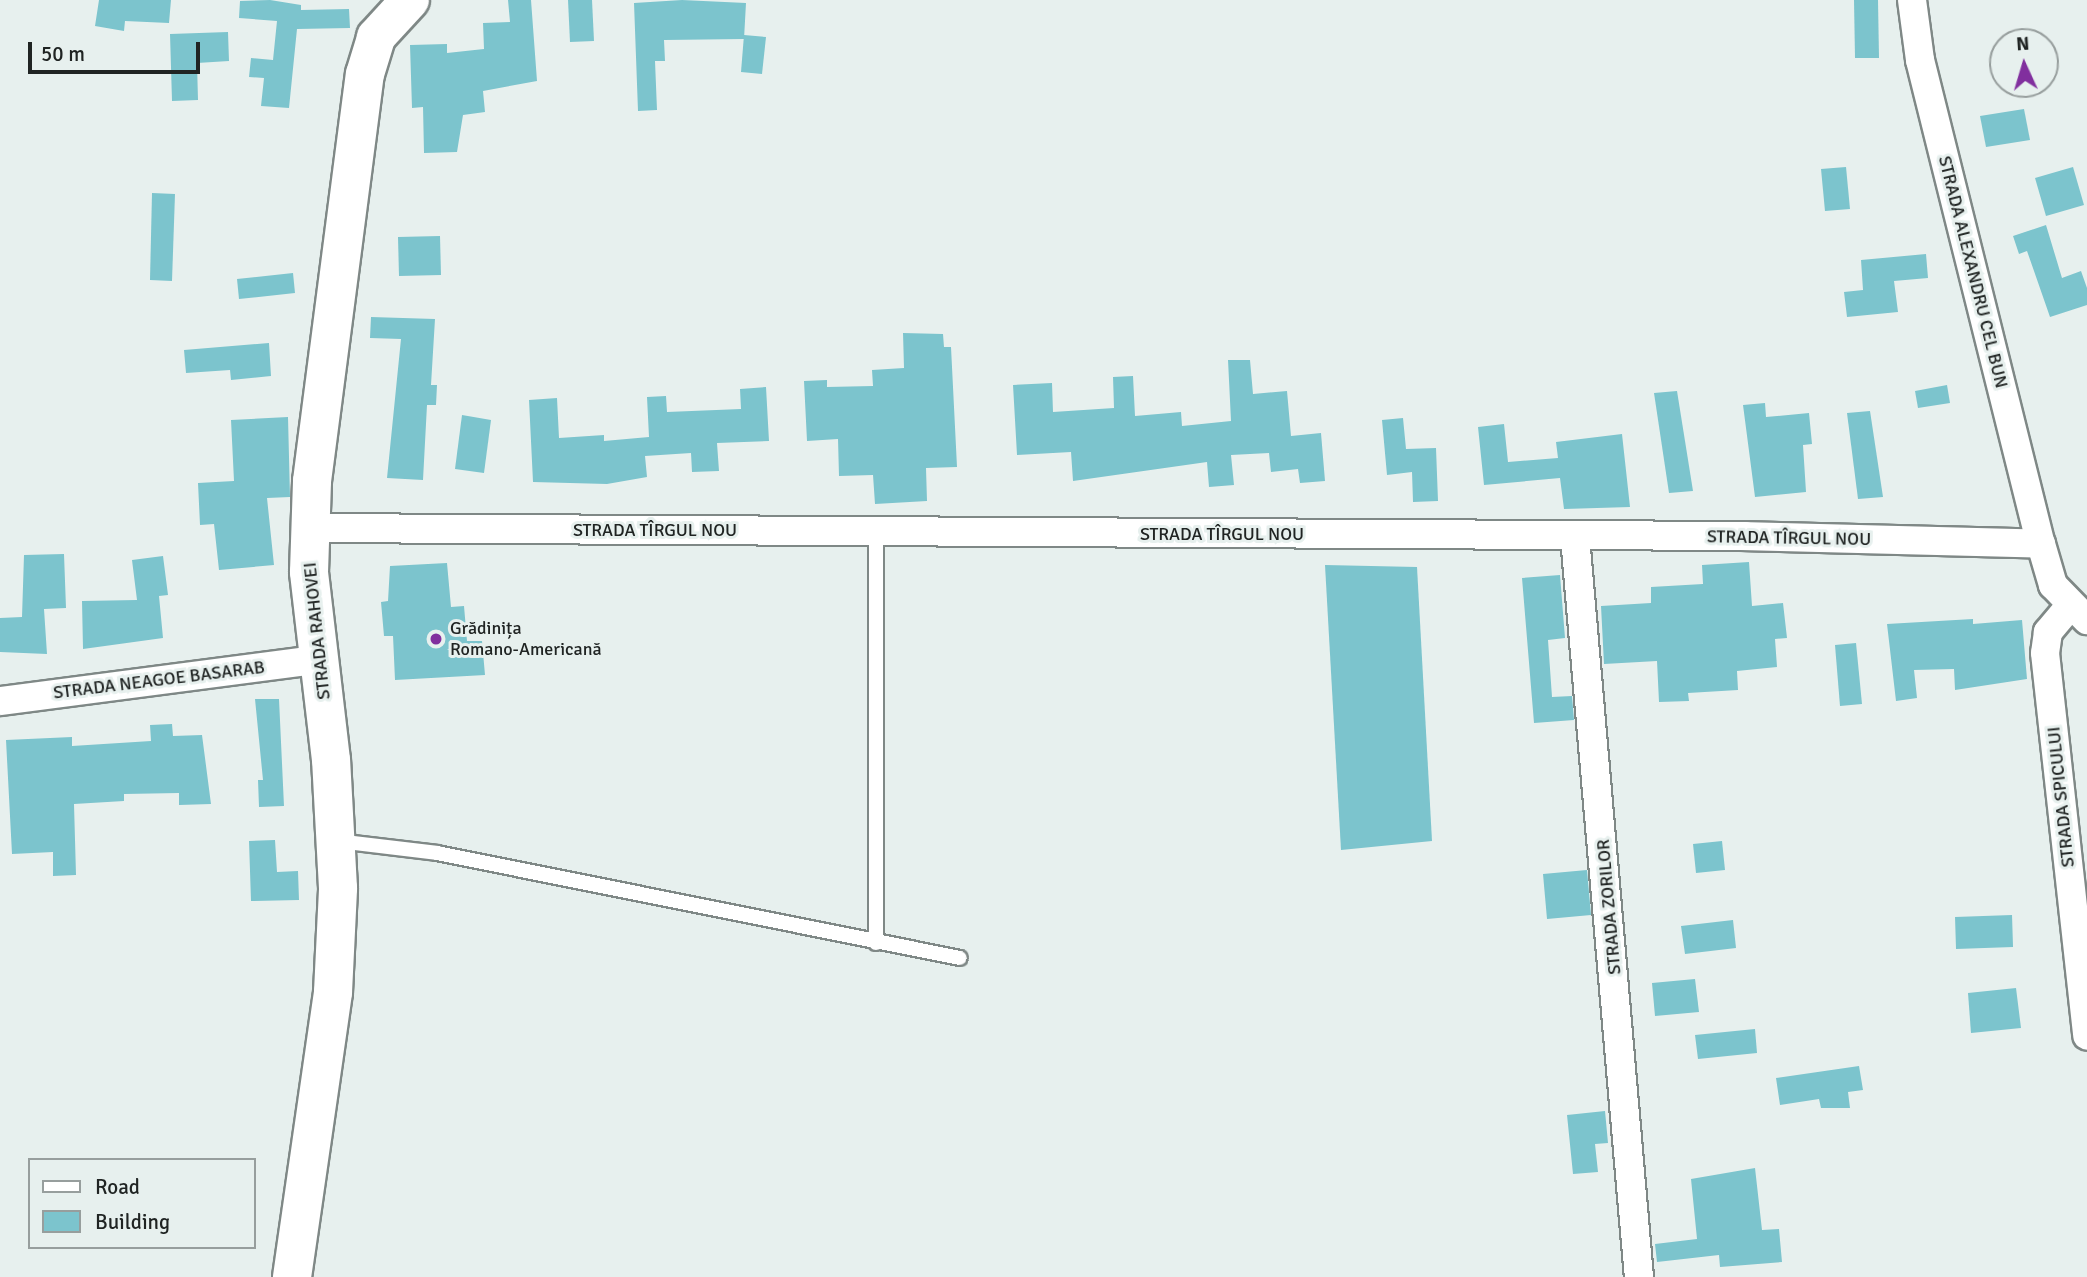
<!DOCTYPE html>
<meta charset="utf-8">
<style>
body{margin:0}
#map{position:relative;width:2087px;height:1277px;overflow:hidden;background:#e7f0ee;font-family:Signika,sans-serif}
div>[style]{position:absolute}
.building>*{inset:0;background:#7cc4cd}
.roads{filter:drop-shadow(2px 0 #7f8886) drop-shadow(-2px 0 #7f8886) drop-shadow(0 2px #7f8886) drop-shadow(0 -2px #7f8886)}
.service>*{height:14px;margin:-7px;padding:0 7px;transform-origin:7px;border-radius:7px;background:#fff}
.minor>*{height:28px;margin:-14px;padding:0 14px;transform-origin:14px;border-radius:14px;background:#fff}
.secondary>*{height:38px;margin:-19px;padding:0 19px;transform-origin:19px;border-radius:19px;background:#fff}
.dots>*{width:19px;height:19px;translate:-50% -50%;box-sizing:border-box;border:4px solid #e7f0ee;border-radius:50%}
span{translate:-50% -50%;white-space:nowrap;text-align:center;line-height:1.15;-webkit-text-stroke:6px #e7f0ee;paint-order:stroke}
.street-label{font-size:18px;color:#202423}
.poi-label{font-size:18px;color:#202423}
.left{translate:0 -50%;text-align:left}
.legend{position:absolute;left:28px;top:1158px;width:228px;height:91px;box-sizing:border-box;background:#e7f0ee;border:2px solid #979e9d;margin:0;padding:9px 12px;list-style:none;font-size:21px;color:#202423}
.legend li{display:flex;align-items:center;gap:14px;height:35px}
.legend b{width:35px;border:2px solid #979e9d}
.north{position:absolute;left:1989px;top:28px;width:70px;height:70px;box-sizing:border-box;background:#e7f0ee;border:2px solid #979e9d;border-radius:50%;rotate:356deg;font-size:19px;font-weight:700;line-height:28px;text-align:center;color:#202423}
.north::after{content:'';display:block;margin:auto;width:24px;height:32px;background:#812f9e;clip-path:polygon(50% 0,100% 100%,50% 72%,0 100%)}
.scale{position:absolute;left:28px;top:42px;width:172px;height:32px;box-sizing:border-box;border:4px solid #202423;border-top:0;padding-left:9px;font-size:21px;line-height:24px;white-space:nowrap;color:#202423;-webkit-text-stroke:5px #e7f0ee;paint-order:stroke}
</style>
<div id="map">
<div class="building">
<i style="clip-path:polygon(99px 0,171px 0,169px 23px,125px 21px,124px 31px,95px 26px)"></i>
<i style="clip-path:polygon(270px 0,301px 5px,301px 10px,349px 9px,350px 28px,297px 29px,289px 108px,261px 106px,264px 78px,249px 77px,251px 58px,273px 60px,277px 21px,239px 18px,240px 1px)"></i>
<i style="clip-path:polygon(508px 0,531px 0,537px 81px,483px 91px,485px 112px,463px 115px,457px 152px,424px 153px,423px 107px,412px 108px,410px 45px,447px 44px,447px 53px,484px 49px,483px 23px,510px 22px)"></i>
<i style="clip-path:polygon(568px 0,592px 0,594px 41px,570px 42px)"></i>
<i style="clip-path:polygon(682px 0,746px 3px,744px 39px,664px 40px,665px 61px,655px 61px,657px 110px,638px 111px,634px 3px)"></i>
<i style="clip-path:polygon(1854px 0,1878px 0,1879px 58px,1855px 58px)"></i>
<i style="clip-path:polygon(228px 32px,229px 61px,197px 63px,198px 100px,172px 101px,170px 34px)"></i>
<i style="clip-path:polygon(744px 35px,766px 37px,762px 74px,741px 72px)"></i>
<i style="clip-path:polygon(2024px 109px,2030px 140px,1986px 147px,1980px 116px)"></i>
<i style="clip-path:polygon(1846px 167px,1850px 209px,1825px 211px,1821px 169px)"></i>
<i style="clip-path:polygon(2073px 167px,2084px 205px,2046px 216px,2035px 178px)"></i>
<i style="clip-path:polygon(152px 193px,175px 194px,172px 281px,150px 280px)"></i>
<i style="clip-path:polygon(2046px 225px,2062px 278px,2081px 271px,2087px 288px,2087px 305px,2050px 317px,2027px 251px,2019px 254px,2013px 236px)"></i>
<i style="clip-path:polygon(440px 236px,441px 275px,399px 276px,398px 237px)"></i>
<i style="clip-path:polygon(1926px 254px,1928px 278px,1894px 281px,1898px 312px,1847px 317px,1844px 292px,1863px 290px,1861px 260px)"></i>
<i style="clip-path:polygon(293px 273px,295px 293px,239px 299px,237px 279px)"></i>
<i style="clip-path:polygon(371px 317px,435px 319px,431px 385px,437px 385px,436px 405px,427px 405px,423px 480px,387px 478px,401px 339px,370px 338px)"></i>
<i style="clip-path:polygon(903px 333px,943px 334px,944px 347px,951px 347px,957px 467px,926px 468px,927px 501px,875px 504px,873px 475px,839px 476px,838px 439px,807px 441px,804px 381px,827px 380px,827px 387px,873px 386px,872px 370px,904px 368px)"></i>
<i style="clip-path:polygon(269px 343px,271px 376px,231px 380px,230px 370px,186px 373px,184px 350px)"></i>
<i style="clip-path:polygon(1228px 360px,1250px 360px,1253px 394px,1287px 391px,1291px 436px,1321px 433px,1325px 481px,1300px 483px,1298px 469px,1271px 472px,1269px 453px,1231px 455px,1234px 485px,1209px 487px,1207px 462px,1073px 481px,1071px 452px,1017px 455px,1013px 385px,1052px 383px,1053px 412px,1114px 408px,1113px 377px,1133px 376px,1135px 416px,1181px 412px,1182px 426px,1231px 421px)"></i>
<i style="clip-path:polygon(1947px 385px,1950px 403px,1918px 408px,1915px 391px)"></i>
<i style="clip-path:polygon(766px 387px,769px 441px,717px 443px,719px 471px,692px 472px,691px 453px,645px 456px,647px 477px,607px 484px,533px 482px,529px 400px,557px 398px,559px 438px,604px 435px,604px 441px,649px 437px,647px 397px,666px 396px,667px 412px,741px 409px,740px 389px)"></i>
<i style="clip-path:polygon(1677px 391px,1693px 491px,1669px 493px,1654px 393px)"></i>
<i style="clip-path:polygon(1765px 403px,1766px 417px,1809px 413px,1812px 444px,1803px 445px,1806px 492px,1755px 497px,1743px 405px)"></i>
<i style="clip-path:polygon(1870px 411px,1883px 497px,1858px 499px,1847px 413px)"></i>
<i style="clip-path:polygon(462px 415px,491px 420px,484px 473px,455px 469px)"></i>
<i style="clip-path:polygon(288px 417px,290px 497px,267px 498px,274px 565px,219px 570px,214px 524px,200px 525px,198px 483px,234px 481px,231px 420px)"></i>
<i style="clip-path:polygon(1403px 418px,1406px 449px,1436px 448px,1438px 501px,1413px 502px,1412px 472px,1387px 475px,1382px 420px)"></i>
<i style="clip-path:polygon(1504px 424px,1508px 462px,1558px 458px,1556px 442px,1622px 434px,1630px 507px,1564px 509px,1560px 478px,1484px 485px,1478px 427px)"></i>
<i style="clip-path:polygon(64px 554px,66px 608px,44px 609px,47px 654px,0 652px,0 618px,22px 617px,24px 555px)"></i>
<i style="clip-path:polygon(163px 556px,168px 595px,159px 596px,163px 638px,83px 649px,82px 601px,137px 600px,132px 560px)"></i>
<i style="clip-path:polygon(1749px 562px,1752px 606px,1783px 603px,1787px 638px,1775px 639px,1777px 667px,1737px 671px,1738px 690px,1688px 693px,1689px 701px,1659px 702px,1657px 661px,1604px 664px,1601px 606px,1651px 603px,1651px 587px,1703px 584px,1702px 565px)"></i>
<i style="clip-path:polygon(447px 563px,451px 607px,464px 606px,467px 641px,482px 641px,485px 675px,395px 680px,393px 636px,384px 636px,381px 602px,388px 601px,390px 566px)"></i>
<i style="clip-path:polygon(1325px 565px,1417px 567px,1432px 841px,1341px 850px)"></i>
<i style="clip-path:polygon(1560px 575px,1565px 638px,1548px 640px,1552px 697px,1572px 696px,1574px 720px,1534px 723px,1522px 578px)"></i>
<i style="clip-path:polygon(1973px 619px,1973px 624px,2022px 620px,2027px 679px,1955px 690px,1954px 669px,1914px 670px,1917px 698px,1896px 701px,1887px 624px)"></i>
<i style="clip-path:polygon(1856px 643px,1862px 704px,1840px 706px,1835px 645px)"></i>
<i style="clip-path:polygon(255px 699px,279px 699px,284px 806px,259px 807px,258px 780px,263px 780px)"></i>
<i style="clip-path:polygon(172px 724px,173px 736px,202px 735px,211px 804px,179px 805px,179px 793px,124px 794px,124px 801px,74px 804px,76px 875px,53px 876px,53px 852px,12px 854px,6px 740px,72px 737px,72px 746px,151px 741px,150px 725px)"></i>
<i style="clip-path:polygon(275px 840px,277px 872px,298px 871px,299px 900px,251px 901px,249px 841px)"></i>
<i style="clip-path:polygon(1722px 841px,1725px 870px,1696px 873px,1693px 844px)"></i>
<i style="clip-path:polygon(1587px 870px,1591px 915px,1547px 919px,1543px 874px)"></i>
<i style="clip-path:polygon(2012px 915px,2013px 947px,1956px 949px,1955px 917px)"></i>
<i style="clip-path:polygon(1733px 920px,1736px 948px,1685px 954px,1681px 926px)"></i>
<i style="clip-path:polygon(1695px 979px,1699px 1012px,1655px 1016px,1652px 983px)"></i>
<i style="clip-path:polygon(2016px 988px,2021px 1028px,1971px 1033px,1968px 993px)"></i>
<i style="clip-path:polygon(1755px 1029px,1757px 1053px,1698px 1059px,1695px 1035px)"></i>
<i style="clip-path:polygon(1859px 1066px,1863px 1090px,1848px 1092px,1850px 1108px,1821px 1108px,1819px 1099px,1780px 1105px,1776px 1078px)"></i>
<i style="clip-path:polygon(1605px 1111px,1608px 1143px,1595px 1144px,1598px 1172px,1573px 1174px,1567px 1115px)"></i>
<i style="clip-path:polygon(1755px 1168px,1762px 1230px,1779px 1229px,1782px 1262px,1720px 1267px,1719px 1255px,1657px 1262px,1655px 1244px,1697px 1239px,1691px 1179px)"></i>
</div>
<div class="roads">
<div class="service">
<i style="left:876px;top:532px;width:411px;rotate:90deg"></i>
<i style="left:337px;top:841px;width:101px;rotate:6.8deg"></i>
<i style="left:437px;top:853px;width:533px;rotate:11.35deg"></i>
</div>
<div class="minor">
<i style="left:1912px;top:0;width:61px;rotate:82.4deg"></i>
<i style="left:1920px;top:60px;width:499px;rotate:76deg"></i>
<i style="left:2041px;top:544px;width:43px;rotate:73.7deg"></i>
<i style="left:2053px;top:585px;width:49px;rotate:45.8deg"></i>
<i style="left:309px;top:528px;width:1436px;rotate:0.32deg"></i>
<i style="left:1745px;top:536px;width:296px;rotate:1.5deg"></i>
<i style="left:1575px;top:537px;width:743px;rotate:85.06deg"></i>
<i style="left:2069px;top:607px;width:33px;rotate:130deg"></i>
<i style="left:2048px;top:632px;width:21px;rotate:98deg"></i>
<i style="left:2045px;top:653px;width:385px;rotate:83.7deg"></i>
<i style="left:0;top:701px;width:320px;rotate:-7.4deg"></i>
</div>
<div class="secondary">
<i style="left:292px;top:1277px;width:288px;rotate:-81.8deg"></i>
<i style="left:333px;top:992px;width:104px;rotate:-87.2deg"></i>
<i style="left:338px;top:888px;width:128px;rotate:-93.1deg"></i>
<i style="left:331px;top:760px;width:189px;rotate:-96.7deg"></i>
<i style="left:309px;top:572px;width:91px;rotate:-88.1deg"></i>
<i style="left:312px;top:481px;width:410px;rotate:-82.6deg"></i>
<i style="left:365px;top:74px;width:39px;rotate:-73deg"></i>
<i style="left:376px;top:37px;width:50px;rotate:-47.4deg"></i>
</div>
</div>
<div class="dots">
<i style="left:436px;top:639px;background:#812f9e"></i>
</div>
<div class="street-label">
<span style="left:1973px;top:272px;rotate:76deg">STRADA ALEXANDRU CEL BUN</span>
<span style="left:655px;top:530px">STRADA TÎRGUL NOU</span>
<span style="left:1222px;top:534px">STRADA TÎRGUL NOU</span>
<span style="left:1789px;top:538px;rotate:1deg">STRADA TÎRGUL NOU</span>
<span style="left:317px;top:631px;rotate:-96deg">STRADA RAHOVEI</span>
<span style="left:159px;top:680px;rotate:-7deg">STRADA NEAGOE BASARAB</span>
<span style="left:2061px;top:797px;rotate:-96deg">STRADA SPICULUI</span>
<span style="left:1609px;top:907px;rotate:-95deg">STRADA ZORILOR</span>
</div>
<div class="poi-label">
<span class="left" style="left:450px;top:639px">Grădinița<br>Romano-Americană</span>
</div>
<ul class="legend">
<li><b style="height:9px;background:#fff"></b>Road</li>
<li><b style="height:19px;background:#7cc4cd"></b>Building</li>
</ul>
<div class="north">N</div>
<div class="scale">50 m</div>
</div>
